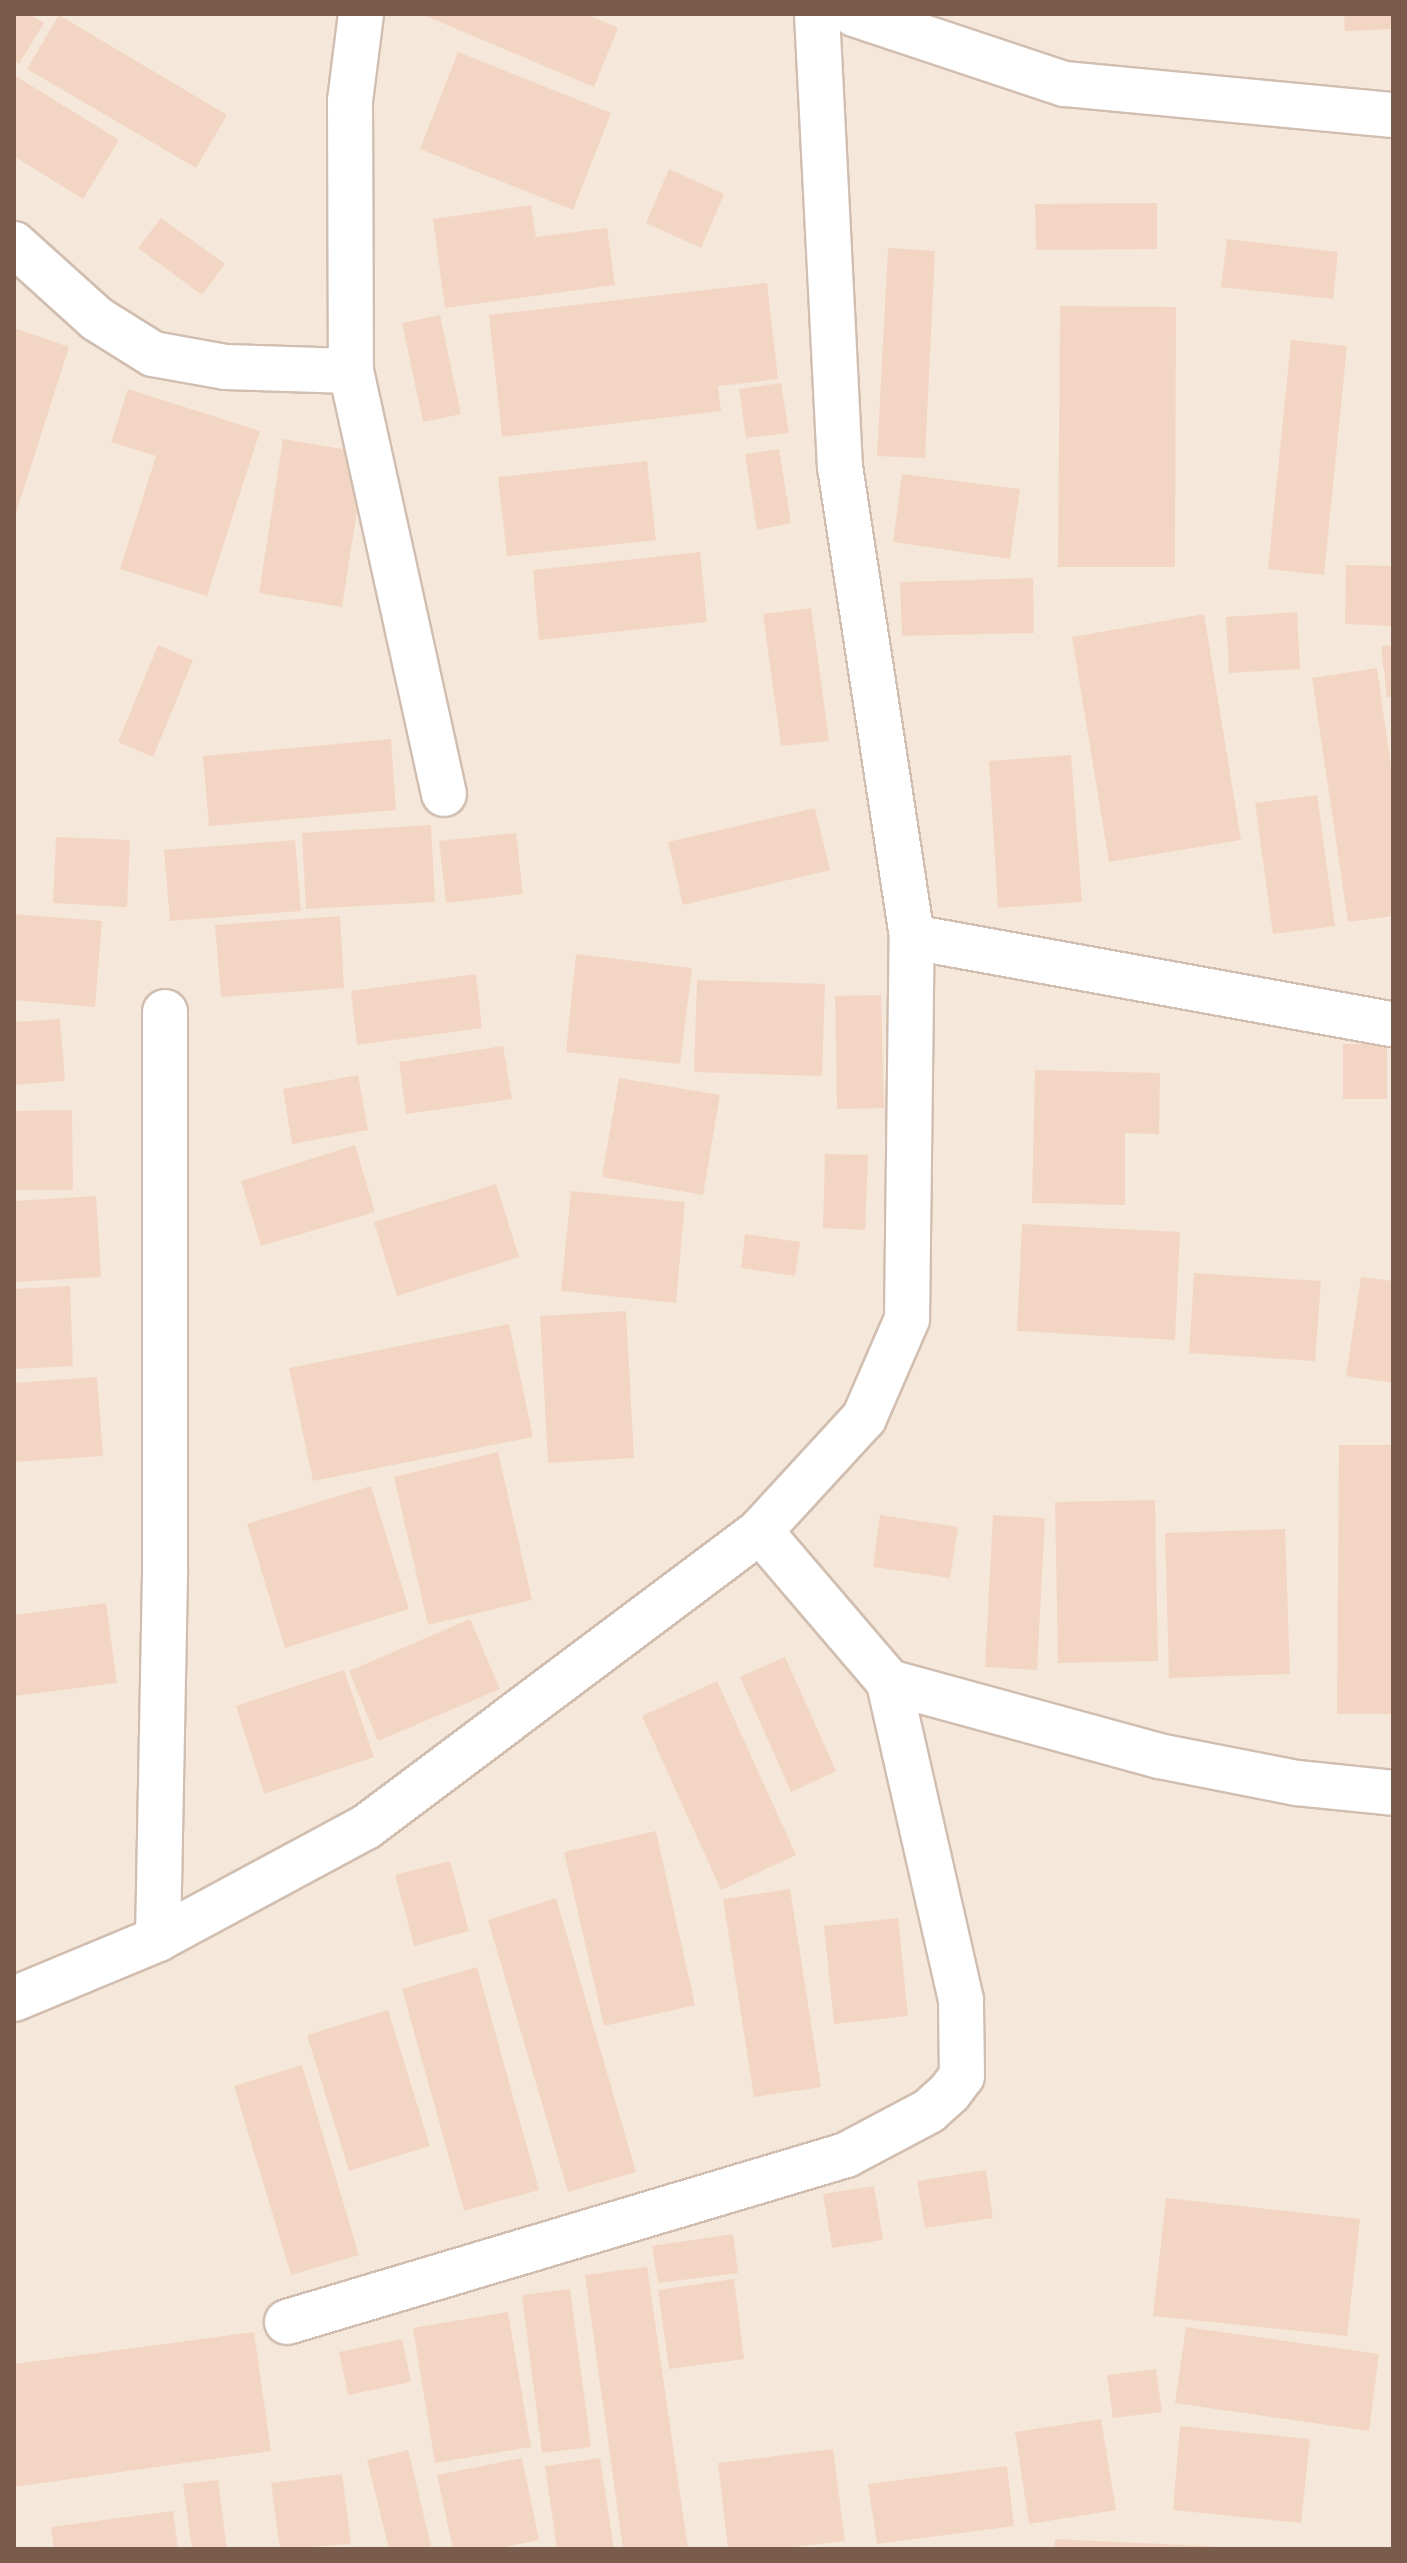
<!DOCTYPE html>
<style>
body{margin:0}
#map{position:relative;width:1407px;height:2563px;overflow:hidden;background:#fdf6ec;font-family:"Source Sans 3",sans-serif}
div>[style]{position:absolute}
.residential>*{inset:0;background:#f5e8da}
.building>*{inset:0;background:#f3d5c3}
.roads{filter:drop-shadow(2px 0 #d1beb0) drop-shadow(-2px 0 #d1beb0) drop-shadow(0 2px #d1beb0) drop-shadow(0 -2px #d1beb0)}
.minor>*{height:44px;margin:-22px;padding:0 22px;transform-origin:22px;border-radius:22px;background:#fff}
.tertiary>*{height:44px;margin:-22px;padding:0 22px;transform-origin:22px;border-radius:22px;background:#fff}
span{translate:-50% -50%;white-space:nowrap;text-align:center;line-height:1.15;-webkit-text-stroke:7px #fffaf3;paint-order:stroke}
.frame{position:absolute;inset:0;border:16px solid #7a5c4d;pointer-events:none}
</style>
<div id="map">
<div class="residential">
<i style="clip-path:polygon(14px 14px,1393px 14px,1393px 2549px,14px 2549px)"></i>
</div>
<div class="building">
<i style="clip-path:polygon(14px 14px,29px 14px,44px 23px,19px 64px,14px 61px)"></i>
<i style="clip-path:polygon(421px 14px,586px 14px,618px 28px,594px 87px)"></i>
<i style="clip-path:polygon(1344px 14px,1393px 14px,1393px 29px,1345px 31px)"></i>
<i style="clip-path:polygon(59px 15px,227px 115px,196px 168px,27px 69px)"></i>
<i style="clip-path:polygon(458px 52px,611px 113px,573px 210px,420px 149px)"></i>
<i style="clip-path:polygon(14px 75px,119px 140px,83px 199px,14px 156px)"></i>
<i style="clip-path:polygon(669px 169px,724px 194px,701px 248px,646px 223px)"></i>
<i style="clip-path:polygon(1157px 203px,1157px 249px,1036px 250px,1035px 204px)"></i>
<i style="clip-path:polygon(531px 205px,536px 237px,607px 228px,615px 285px,445px 308px,433px 219px)"></i>
<i style="clip-path:polygon(161px 218px,225px 264px,202px 295px,138px 248px)"></i>
<i style="clip-path:polygon(1227px 239px,1338px 252px,1333px 299px,1221px 287px)"></i>
<i style="clip-path:polygon(888px 248px,935px 251px,925px 458px,877px 456px)"></i>
<i style="clip-path:polygon(767px 283px,778px 379px,718px 386px,721px 411px,502px 437px,489px 315px)"></i>
<i style="clip-path:polygon(1060px 306px,1176px 307px,1175px 567px,1058px 567px)"></i>
<i style="clip-path:polygon(440px 315px,461px 414px,423px 422px,402px 323px)"></i>
<i style="clip-path:polygon(14px 328px,69px 347px,15px 516px,14px 516px)"></i>
<i style="clip-path:polygon(1291px 340px,1347px 346px,1324px 575px,1268px 569px)"></i>
<i style="clip-path:polygon(781px 383px,789px 433px,746px 438px,739px 389px)"></i>
<i style="clip-path:polygon(128px 389px,260px 431px,207px 596px,120px 569px,156px 456px,111px 442px)"></i>
<i style="clip-path:polygon(283px 439px,366px 453px,342px 607px,259px 593px)"></i>
<i style="clip-path:polygon(779px 449px,791px 523px,757px 530px,745px 454px)"></i>
<i style="clip-path:polygon(647px 461px,656px 540px,507px 556px,498px 477px)"></i>
<i style="clip-path:polygon(902px 474px,1020px 489px,1010px 559px,893px 542px)"></i>
<i style="clip-path:polygon(700px 552px,707px 622px,539px 640px,533px 570px)"></i>
<i style="clip-path:polygon(1346px 565px,1393px 566px,1393px 626px,1345px 624px)"></i>
<i style="clip-path:polygon(1033px 578px,1034px 633px,902px 636px,900px 582px)"></i>
<i style="clip-path:polygon(811px 608px,829px 741px,781px 746px,763px 614px)"></i>
<i style="clip-path:polygon(1297px 612px,1300px 669px,1229px 673px,1226px 617px)"></i>
<i style="clip-path:polygon(1204px 614px,1241px 840px,1109px 862px,1072px 637px)"></i>
<i style="clip-path:polygon(158px 645px,193px 660px,153px 757px,118px 742px)"></i>
<i style="clip-path:polygon(1393px 645px,1393px 697px,1387px 697px,1381px 646px)"></i>
<i style="clip-path:polygon(1377px 668px,1393px 781px,1393px 916px,1348px 922px,1312px 678px)"></i>
<i style="clip-path:polygon(391px 739px,396px 810px,209px 826px,203px 756px)"></i>
<i style="clip-path:polygon(1071px 755px,1082px 902px,998px 908px,989px 761px)"></i>
<i style="clip-path:polygon(1317px 795px,1335px 926px,1273px 934px,1255px 803px)"></i>
<i style="clip-path:polygon(815px 808px,830px 870px,683px 905px,668px 842px)"></i>
<i style="clip-path:polygon(431px 825px,435px 902px,306px 909px,302px 833px)"></i>
<i style="clip-path:polygon(516px 833px,523px 894px,446px 903px,439px 841px)"></i>
<i style="clip-path:polygon(56px 837px,130px 840px,127px 907px,53px 903px)"></i>
<i style="clip-path:polygon(295px 840px,301px 911px,170px 921px,164px 850px)"></i>
<i style="clip-path:polygon(14px 914px,102px 921px,95px 1007px,14px 1000px)"></i>
<i style="clip-path:polygon(340px 916px,344px 988px,221px 997px,215px 925px)"></i>
<i style="clip-path:polygon(576px 954px,692px 968px,680px 1064px,566px 1052px)"></i>
<i style="clip-path:polygon(476px 974px,482px 1028px,357px 1045px,351px 991px)"></i>
<i style="clip-path:polygon(697px 980px,825px 984px,822px 1076px,694px 1072px)"></i>
<i style="clip-path:polygon(881px 995px,884px 1108px,837px 1109px,835px 996px)"></i>
<i style="clip-path:polygon(60px 1019px,65px 1081px,14px 1085px,14px 1022px)"></i>
<i style="clip-path:polygon(1343px 1044px,1387px 1044px,1387px 1099px,1343px 1099px)"></i>
<i style="clip-path:polygon(503px 1046px,512px 1099px,406px 1114px,399px 1062px)"></i>
<i style="clip-path:polygon(1035px 1070px,1160px 1073px,1159px 1134px,1125px 1133px,1125px 1205px,1032px 1203px)"></i>
<i style="clip-path:polygon(358px 1075px,368px 1130px,292px 1144px,283px 1089px)"></i>
<i style="clip-path:polygon(619px 1078px,720px 1095px,703px 1195px,602px 1177px)"></i>
<i style="clip-path:polygon(72px 1110px,73px 1190px,14px 1190px,14px 1111px)"></i>
<i style="clip-path:polygon(355px 1145px,375px 1212px,261px 1246px,241px 1181px)"></i>
<i style="clip-path:polygon(825px 1154px,868px 1155px,865px 1230px,823px 1228px)"></i>
<i style="clip-path:polygon(496px 1184px,519px 1257px,397px 1296px,374px 1222px)"></i>
<i style="clip-path:polygon(571px 1191px,685px 1202px,676px 1303px,561px 1291px)"></i>
<i style="clip-path:polygon(96px 1196px,101px 1277px,14px 1282px,14px 1201px)"></i>
<i style="clip-path:polygon(1022px 1224px,1180px 1232px,1175px 1340px,1017px 1331px)"></i>
<i style="clip-path:polygon(745px 1234px,800px 1242px,795px 1276px,741px 1268px)"></i>
<i style="clip-path:polygon(1194px 1273px,1321px 1281px,1315px 1361px,1189px 1353px)"></i>
<i style="clip-path:polygon(1361px 1277px,1393px 1281px,1393px 1383px,1346px 1376px)"></i>
<i style="clip-path:polygon(70px 1286px,73px 1366px,14px 1369px,14px 1289px)"></i>
<i style="clip-path:polygon(626px 1311px,634px 1458px,548px 1463px,540px 1316px)"></i>
<i style="clip-path:polygon(509px 1324px,533px 1437px,313px 1481px,289px 1368px)"></i>
<i style="clip-path:polygon(97px 1377px,103px 1456px,14px 1462px,14px 1383px)"></i>
<i style="clip-path:polygon(1339px 1445px,1393px 1445px,1393px 1714px,1337px 1714px)"></i>
<i style="clip-path:polygon(498px 1452px,532px 1600px,428px 1625px,394px 1477px)"></i>
<i style="clip-path:polygon(371px 1486px,409px 1609px,285px 1648px,247px 1524px)"></i>
<i style="clip-path:polygon(1155px 1500px,1158px 1661px,1058px 1663px,1055px 1502px)"></i>
<i style="clip-path:polygon(880px 1515px,958px 1527px,950px 1578px,873px 1567px)"></i>
<i style="clip-path:polygon(993px 1515px,1045px 1518px,1037px 1670px,985px 1667px)"></i>
<i style="clip-path:polygon(1285px 1529px,1290px 1674px,1169px 1678px,1165px 1533px)"></i>
<i style="clip-path:polygon(106px 1603px,117px 1683px,14px 1696px,14px 1615px)"></i>
<i style="clip-path:polygon(470px 1619px,500px 1689px,378px 1741px,349px 1671px)"></i>
<i style="clip-path:polygon(785px 1657px,836px 1771px,791px 1792px,740px 1677px)"></i>
<i style="clip-path:polygon(344px 1670px,374px 1757px,264px 1794px,236px 1706px)"></i>
<i style="clip-path:polygon(717px 1681px,796px 1855px,721px 1890px,642px 1716px)"></i>
<i style="clip-path:polygon(656px 1831px,695px 2005px,604px 2026px,564px 1852px)"></i>
<i style="clip-path:polygon(450px 1861px,469px 1931px,414px 1946px,395px 1875px)"></i>
<i style="clip-path:polygon(790px 1889px,821px 2087px,754px 2097px,723px 1899px)"></i>
<i style="clip-path:polygon(556px 1898px,636px 2172px,568px 2192px,488px 1920px)"></i>
<i style="clip-path:polygon(898px 1918px,908px 2016px,834px 2024px,824px 1926px)"></i>
<i style="clip-path:polygon(477px 1967px,539px 2190px,464px 2211px,402px 1989px)"></i>
<i style="clip-path:polygon(388px 2010px,430px 2146px,349px 2171px,307px 2035px)"></i>
<i style="clip-path:polygon(302px 2065px,359px 2255px,291px 2275px,234px 2086px)"></i>
<i style="clip-path:polygon(986px 2170px,993px 2218px,925px 2228px,917px 2181px)"></i>
<i style="clip-path:polygon(874px 2186px,883px 2240px,832px 2248px,823px 2194px)"></i>
<i style="clip-path:polygon(1166px 2198px,1360px 2219px,1347px 2336px,1153px 2316px)"></i>
<i style="clip-path:polygon(733px 2234px,738px 2273px,658px 2283px,652px 2246px)"></i>
<i style="clip-path:polygon(647px 2267px,688px 2549px,623px 2549px,585px 2275px)"></i>
<i style="clip-path:polygon(734px 2279px,744px 2359px,669px 2369px,658px 2290px)"></i>
<i style="clip-path:polygon(570px 2289px,591px 2447px,542px 2453px,522px 2295px)"></i>
<i style="clip-path:polygon(508px 2312px,531px 2447px,435px 2463px,413px 2328px)"></i>
<i style="clip-path:polygon(1186px 2327px,1379px 2354px,1369px 2431px,1175px 2403px)"></i>
<i style="clip-path:polygon(254px 2332px,271px 2451px,14px 2487px,14px 2364px)"></i>
<i style="clip-path:polygon(402px 2339px,411px 2382px,348px 2395px,339px 2352px)"></i>
<i style="clip-path:polygon(1156px 2369px,1162px 2412px,1113px 2418px,1107px 2375px)"></i>
<i style="clip-path:polygon(1101px 2419px,1116px 2510px,1029px 2524px,1015px 2432px)"></i>
<i style="clip-path:polygon(1180px 2426px,1310px 2439px,1301px 2523px,1173px 2510px)"></i>
<i style="clip-path:polygon(833px 2449px,845px 2541px,776px 2549px,728px 2549px,718px 2463px)"></i>
<i style="clip-path:polygon(408px 2450px,432px 2549px,389px 2549px,367px 2460px)"></i>
<i style="clip-path:polygon(522px 2458px,539px 2540px,496px 2549px,453px 2549px,437px 2475px)"></i>
<i style="clip-path:polygon(600px 2458px,614px 2549px,557px 2549px,545px 2466px)"></i>
<i style="clip-path:polygon(1007px 2466px,1014px 2526px,877px 2544px,868px 2484px)"></i>
<i style="clip-path:polygon(342px 2474px,351px 2544px,280px 2549px,271px 2483px)"></i>
<i style="clip-path:polygon(218px 2480px,227px 2549px,192px 2549px,183px 2484px)"></i>
<i style="clip-path:polygon(173px 2511px,178px 2549px,54px 2549px,51px 2527px)"></i>
<i style="clip-path:polygon(1055px 2539px,1228px 2547px,1228px 2549px,1054px 2549px)"></i>
</div>
<div class="roads">
<div class="minor">
<i style="left:361px;top:14px;width:88px;rotate:97.2deg"></i>
<i style="left:350px;top:101px;width:270px;rotate:89.8deg"></i>
<i style="left:351px;top:371px;width:433px;rotate:77.6deg"></i>
<i style="left:14px;top:244px;width:112px;rotate:42.1deg"></i>
<i style="left:97px;top:319px;width:66px;rotate:32deg"></i>
<i style="left:153px;top:354px;width:73px;rotate:10.2deg"></i>
<i style="left:225px;top:367px;width:126px;rotate:1.8deg"></i>
<i style="left:912px;top:937px;width:489px;rotate:10.3deg"></i>
<i style="left:760px;top:1531px;width:199px;rotate:49.5deg"></i>
<i style="left:889px;top:1682px;width:280px;rotate:15.3deg"></i>
<i style="left:1159px;top:1756px;width:141px;rotate:11.1deg"></i>
<i style="left:1297px;top:1783px;width:97px;rotate:5.9deg"></i>
<i style="left:158px;top:1939px;width:371px;rotate:-88.9deg"></i>
<i style="left:165px;top:1568px;width:556px;rotate:-90deg"></i>
<i style="left:14px;top:1999px;width:156px;rotate:-22.6deg"></i>
<i style="left:158px;top:1939px;width:236px;rotate:-28.3deg"></i>
<i style="left:366px;top:1827px;width:493px;rotate:-36.9deg"></i>
<i style="left:760px;top:1531px;width:154px;rotate:-47.4deg"></i>
<i style="left:864px;top:1418px;width:108px;rotate:-66.5deg"></i>
<i style="left:907px;top:1319px;width:382px;rotate:-89.3deg"></i>
<i style="left:912px;top:937px;width:474px;rotate:-98.7deg"></i>
<i style="left:840px;top:468px;width:455px;rotate:-92.9deg"></i>
<i style="left:287px;top:2322px;width:583px;rotate:-16.63deg"></i>
<i style="left:846px;top:2155px;width:94px;rotate:-27.9deg"></i>
<i style="left:929px;top:2111px;width:27px;rotate:-42deg"></i>
<i style="left:949px;top:2093px;width:21px;rotate:-53deg"></i>
<i style="left:962px;top:2076px;width:76px;rotate:-90.8deg"></i>
<i style="left:961px;top:2000px;width:326px;rotate:-102.8deg"></i>
</div>
<div class="tertiary">
<i style="left:854px;top:14px;width:222px;rotate:18.4deg"></i>
<i style="left:1065px;top:84px;width:329px;rotate:5.4deg"></i>
</div>
</div>
<div class="frame"></div>
</div>
